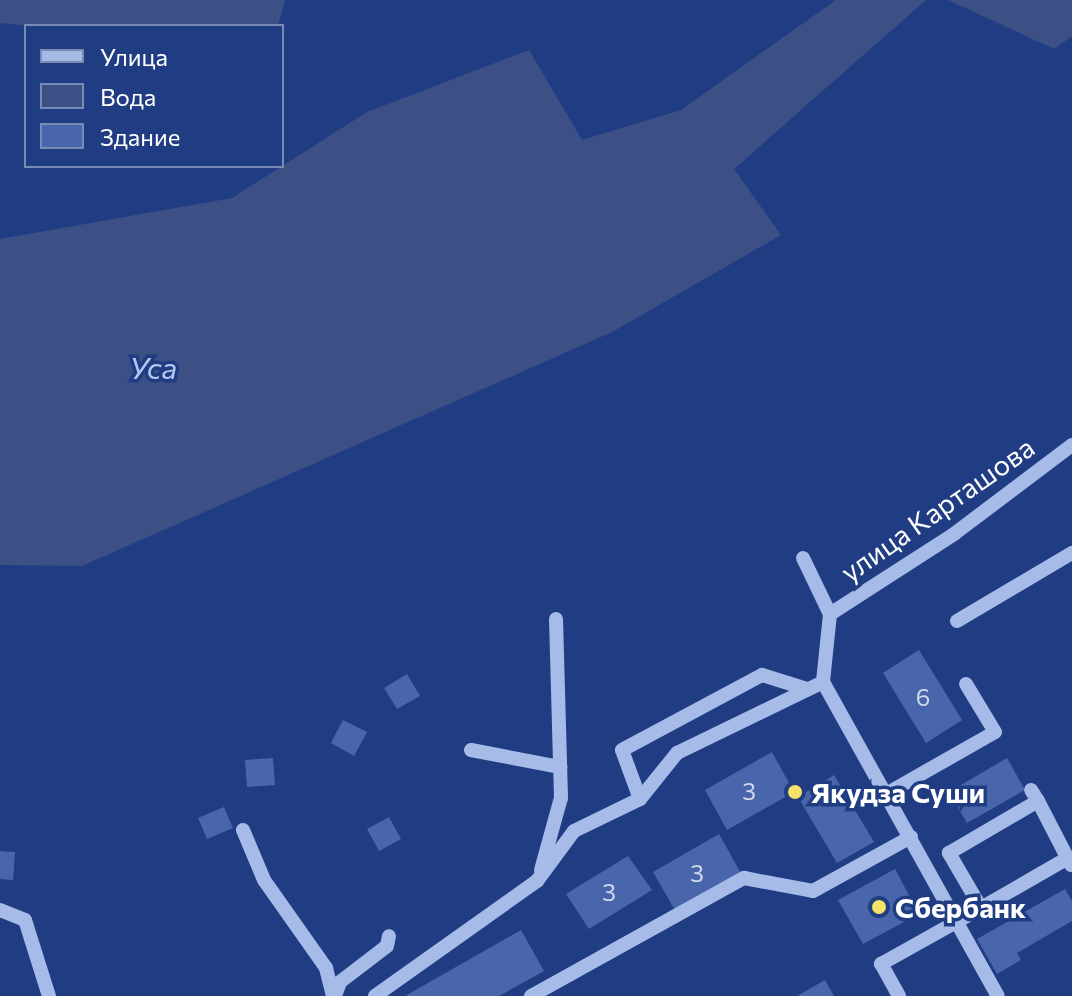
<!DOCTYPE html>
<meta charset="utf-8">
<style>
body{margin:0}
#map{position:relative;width:1072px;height:996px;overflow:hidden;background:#203d83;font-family:Commissioner,sans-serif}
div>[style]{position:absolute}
.water>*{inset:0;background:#3c5085}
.building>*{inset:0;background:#4966ac}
.minor>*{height:14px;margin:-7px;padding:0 7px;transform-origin:7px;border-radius:7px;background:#a7bbe9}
.dots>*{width:22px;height:22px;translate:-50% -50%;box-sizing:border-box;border:4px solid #203d83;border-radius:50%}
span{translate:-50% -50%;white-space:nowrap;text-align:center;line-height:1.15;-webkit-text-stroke:7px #203d83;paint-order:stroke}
.number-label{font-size:24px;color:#d2d9ea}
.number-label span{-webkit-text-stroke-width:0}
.street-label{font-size:28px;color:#fff}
.poi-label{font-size:28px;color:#fff;font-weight:700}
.left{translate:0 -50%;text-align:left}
.water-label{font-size:30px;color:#b3c6f0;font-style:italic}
.legend{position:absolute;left:24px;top:24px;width:260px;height:144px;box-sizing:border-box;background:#203d83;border:2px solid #798bb5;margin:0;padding:10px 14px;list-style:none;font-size:24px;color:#fff}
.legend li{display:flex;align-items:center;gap:16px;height:40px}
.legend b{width:40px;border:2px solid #798bb5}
</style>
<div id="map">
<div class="water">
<i style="clip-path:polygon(0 0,285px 0,278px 26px,31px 26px,0 23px)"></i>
<i style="clip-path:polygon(836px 0,926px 0,734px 169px,781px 235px,612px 332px,82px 566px,0 565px,0 239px,232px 198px,367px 112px,529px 50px,582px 140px,681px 110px)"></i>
<i style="clip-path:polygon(948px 0,1072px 0,1072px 36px,1054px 49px)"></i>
</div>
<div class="building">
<i style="clip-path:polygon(919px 650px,962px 720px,926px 743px,883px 673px)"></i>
<i style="clip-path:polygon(407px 674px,420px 696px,397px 709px,384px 688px)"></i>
<i style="clip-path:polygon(343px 720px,367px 732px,354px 756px,331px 743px)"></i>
<i style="clip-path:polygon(772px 752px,794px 792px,727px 830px,705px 790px)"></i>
<i style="clip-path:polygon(273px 758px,275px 785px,247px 787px,245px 760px)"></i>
<i style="clip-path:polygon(1007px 758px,1025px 790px,967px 823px,949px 792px)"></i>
<i style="clip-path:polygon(834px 775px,874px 842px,837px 863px,798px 797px)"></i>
<i style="clip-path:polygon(224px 807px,233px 828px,207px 839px,198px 818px)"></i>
<i style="clip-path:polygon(389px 817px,401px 839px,379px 851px,367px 829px)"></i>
<i style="clip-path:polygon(719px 834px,742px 875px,676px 912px,653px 872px)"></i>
<i style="clip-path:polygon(0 851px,15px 852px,13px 880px,0 879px)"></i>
<i style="clip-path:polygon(628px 856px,652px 890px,589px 929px,566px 894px)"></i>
<i style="clip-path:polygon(895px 869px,919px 914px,863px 944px,838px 900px)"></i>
<i style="clip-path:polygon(1065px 889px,1072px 901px,1072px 921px,1017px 953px,1021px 960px,997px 974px,977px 939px)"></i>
<i style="clip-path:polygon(521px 930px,544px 971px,499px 996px,405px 996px)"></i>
<i style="clip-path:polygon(825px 980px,834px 996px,797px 996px)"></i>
</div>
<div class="minor">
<i style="left:803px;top:558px;width:62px;rotate:64.3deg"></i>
<i style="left:830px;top:614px;width:68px;rotate:95.9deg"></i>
<i style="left:830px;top:614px;width:148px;rotate:-32.8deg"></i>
<i style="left:954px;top:534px;width:148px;rotate:-37deg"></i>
<i style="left:957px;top:621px;width:134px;rotate:-30.6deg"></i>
<i style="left:471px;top:750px;width:91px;rotate:10.8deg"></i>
<i style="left:886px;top:794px;width:125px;rotate:-29.6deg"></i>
<i style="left:995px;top:732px;width:56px;rotate:-121.1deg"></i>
<i style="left:640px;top:799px;width:52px;rotate:-110.2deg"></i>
<i style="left:622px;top:750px;width:159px;rotate:-28.2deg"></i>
<i style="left:762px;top:675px;width:47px;rotate:17.3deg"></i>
<i style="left:1038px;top:801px;width:72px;rotate:62.7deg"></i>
<i style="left:243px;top:830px;width:54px;rotate:67.2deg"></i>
<i style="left:264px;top:880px;width:108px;rotate:54.8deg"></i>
<i style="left:326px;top:968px;width:29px;rotate:76deg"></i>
<i style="left:541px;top:870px;width:75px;rotate:-74.5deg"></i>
<i style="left:561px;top:798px;width:179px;rotate:-91.6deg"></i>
<i style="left:981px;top:908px;width:100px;rotate:-29.9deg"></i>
<i style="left:0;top:910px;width:27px;rotate:22deg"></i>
<i style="left:25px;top:920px;width:80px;rotate:72.5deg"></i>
<i style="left:335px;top:996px;width:15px;rotate:-70deg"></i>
<i style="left:340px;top:982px;width:59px;rotate:-37.5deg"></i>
<i style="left:387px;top:946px;width:10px;rotate:-79deg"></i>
<i style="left:375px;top:996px;width:199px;rotate:-35.4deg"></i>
<i style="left:537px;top:881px;width:62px;rotate:-53.5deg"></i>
<i style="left:574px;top:831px;width:73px;rotate:-25.9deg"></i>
<i style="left:640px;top:799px;width:59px;rotate:-51.2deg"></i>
<i style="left:677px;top:753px;width:162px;rotate:-25.9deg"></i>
<i style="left:823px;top:682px;width:359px;rotate:60.9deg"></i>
<i style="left:531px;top:996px;width:244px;rotate:-29deg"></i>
<i style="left:744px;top:878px;width:70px;rotate:10.7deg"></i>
<i style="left:813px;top:891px;width:112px;rotate:-28.9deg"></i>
<i style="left:899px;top:996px;width:37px;rotate:-119deg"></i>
<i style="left:881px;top:964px;width:115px;rotate:-29.2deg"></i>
<i style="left:981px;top:908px;width:64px;rotate:-120.2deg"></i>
<i style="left:949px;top:853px;width:103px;rotate:-30.3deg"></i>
<i style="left:1038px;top:801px;width:13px;rotate:-122deg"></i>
</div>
<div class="dots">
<i style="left:795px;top:792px;background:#f6e268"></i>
<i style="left:879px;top:907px;background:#f6e268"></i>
</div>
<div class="number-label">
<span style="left:923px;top:697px">6</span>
<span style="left:749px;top:791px">3</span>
<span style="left:697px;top:873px">3</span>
<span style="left:609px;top:892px">3</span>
</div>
<div class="street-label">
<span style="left:937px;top:509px;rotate:-35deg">улица Карташова</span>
</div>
<div class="poi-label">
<span class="left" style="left:811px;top:792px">Якудза Суши</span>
<span class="left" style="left:895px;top:907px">Сбербанк</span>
</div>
<div class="water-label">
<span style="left:153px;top:367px">Уса</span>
</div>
<ul class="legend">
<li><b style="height:10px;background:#a7bbe9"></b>Улица</li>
<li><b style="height:22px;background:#3c5085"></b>Вода</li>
<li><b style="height:22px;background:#4966ac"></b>Здание</li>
</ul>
</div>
